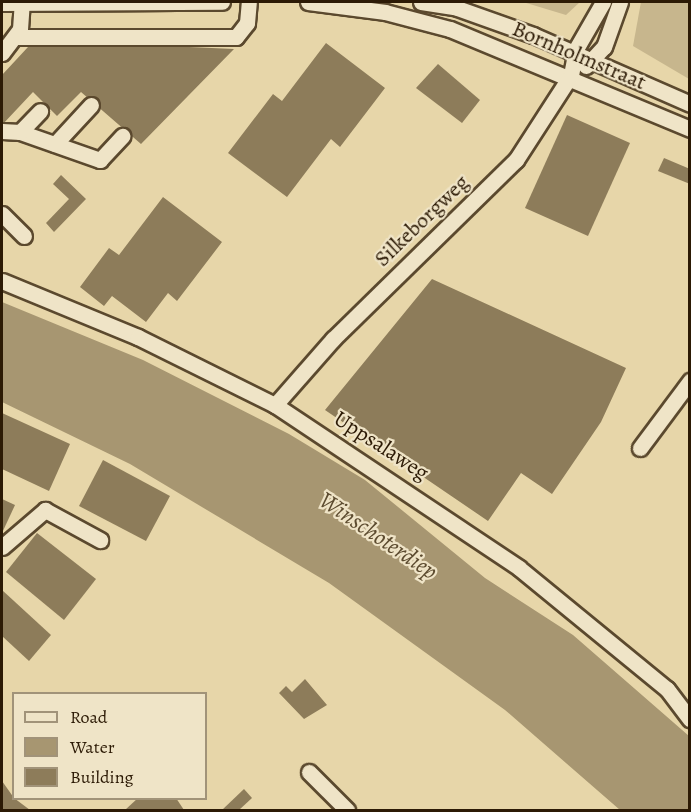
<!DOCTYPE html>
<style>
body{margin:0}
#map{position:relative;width:691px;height:812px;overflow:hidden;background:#e7d6a9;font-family:Alegreya,serif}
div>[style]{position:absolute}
.green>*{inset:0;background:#c7b68d}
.water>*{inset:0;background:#a79671}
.building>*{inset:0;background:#8d7c5a}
.roads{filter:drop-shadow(2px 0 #5b492e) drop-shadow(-2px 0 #5b492e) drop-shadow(0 2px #5b492e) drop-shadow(0 -2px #5b492e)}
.minor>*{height:15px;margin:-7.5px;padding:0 7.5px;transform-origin:7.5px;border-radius:7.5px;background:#efe4c7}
span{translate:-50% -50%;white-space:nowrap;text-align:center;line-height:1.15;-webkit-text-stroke:4.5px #efe4c7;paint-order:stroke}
.street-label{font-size:22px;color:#2c1a05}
.water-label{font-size:24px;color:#5d4c30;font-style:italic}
.frame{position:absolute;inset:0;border:3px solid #2c1a05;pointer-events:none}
.legend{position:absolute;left:12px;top:692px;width:195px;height:108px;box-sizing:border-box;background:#efe4c7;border:2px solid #a19379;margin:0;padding:8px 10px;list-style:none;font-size:18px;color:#2c1a05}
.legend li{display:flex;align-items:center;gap:12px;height:30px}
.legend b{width:30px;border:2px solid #a19379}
</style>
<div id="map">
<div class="green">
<i style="clip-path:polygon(523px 2px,580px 2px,566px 15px)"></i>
<i style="clip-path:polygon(641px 2px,689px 2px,689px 79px,633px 46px)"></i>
</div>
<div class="water">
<i style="clip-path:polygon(2px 302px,143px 360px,289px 434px,365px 480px,485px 578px,573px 635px,689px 736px,689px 810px,620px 810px,505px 710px,329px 583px,130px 464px,2px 402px)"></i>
</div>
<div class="building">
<i style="clip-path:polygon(326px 43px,385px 88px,340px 147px,331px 139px,287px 197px,228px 153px,273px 94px,282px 101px)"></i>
<i style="clip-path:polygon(167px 46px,234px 49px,141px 144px,81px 92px,57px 116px,33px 92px,2px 125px,2px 75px,28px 47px)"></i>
<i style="clip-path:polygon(438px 64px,480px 100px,462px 123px,416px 88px)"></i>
<i style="clip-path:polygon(567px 115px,630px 143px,588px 236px,525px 208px)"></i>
<i style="clip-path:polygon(664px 158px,690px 169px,690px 184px,658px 171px)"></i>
<i style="clip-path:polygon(61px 175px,86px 199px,54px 232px,46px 223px,69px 199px,53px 184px)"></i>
<i style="clip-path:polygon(163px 197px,222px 242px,177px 301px,168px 293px,146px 322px,112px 296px,104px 306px,80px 287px,109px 248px,119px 255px)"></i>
<i style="clip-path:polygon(432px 279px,626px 368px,601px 422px,552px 494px,521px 473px,488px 521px,325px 410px)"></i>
<i style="clip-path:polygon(2px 413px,70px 444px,49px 491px,2px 469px)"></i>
<i style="clip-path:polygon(103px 460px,170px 496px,146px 541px,79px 506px)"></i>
<i style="clip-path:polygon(2px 499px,15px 505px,2px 533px)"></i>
<i style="clip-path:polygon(37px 533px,96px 579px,64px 620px,6px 572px)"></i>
<i style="clip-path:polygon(2px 590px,51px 635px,29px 661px,2px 636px)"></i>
<i style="clip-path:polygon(305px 679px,327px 705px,304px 719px,279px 693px,286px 686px,292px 692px)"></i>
<i style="clip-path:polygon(2px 781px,14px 798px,30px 810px,2px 810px)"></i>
<i style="clip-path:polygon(244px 789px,252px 798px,239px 810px,222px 810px)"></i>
<i style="clip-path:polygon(138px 798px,176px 798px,184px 810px,125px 810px)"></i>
</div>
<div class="roads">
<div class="minor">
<i style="left:308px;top:2px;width:78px;rotate:7.4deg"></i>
<i style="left:385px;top:12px;width:67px;rotate:14.7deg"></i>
<i style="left:450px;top:29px;width:260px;rotate:22.6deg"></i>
<i style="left:421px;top:2px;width:36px;rotate:9deg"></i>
<i style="left:457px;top:8px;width:81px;rotate:19.6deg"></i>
<i style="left:533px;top:35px;width:171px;rotate:23.7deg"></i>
<i style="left:2px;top:3px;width:220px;rotate:-0.3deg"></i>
<i style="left:15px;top:37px;width:221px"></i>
<i style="left:236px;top:37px;width:18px;rotate:-52deg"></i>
<i style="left:247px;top:23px;width:21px;rotate:-85deg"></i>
<i style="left:2px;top:53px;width:30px;rotate:-53deg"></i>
<i style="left:20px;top:29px;width:26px;rotate:-86deg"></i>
<i style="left:586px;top:66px;width:26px;rotate:-47deg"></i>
<i style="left:604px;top:47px;width:48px;rotate:-70.4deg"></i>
<i style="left:2px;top:131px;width:18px;rotate:3deg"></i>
<i style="left:20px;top:132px;width:85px;rotate:19.3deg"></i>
<i style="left:100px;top:160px;width:33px;rotate:-47deg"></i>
<i style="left:20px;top:132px;width:29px;rotate:-46deg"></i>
<i style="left:55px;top:144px;width:53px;rotate:-47.3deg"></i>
<i style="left:2px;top:214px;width:31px;rotate:45deg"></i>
<i style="left:2px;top:281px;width:147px;rotate:22.4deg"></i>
<i style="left:138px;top:337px;width:153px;rotate:26.4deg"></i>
<i style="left:275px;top:405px;width:293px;rotate:33.7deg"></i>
<i style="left:519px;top:568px;width:191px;rotate:39.3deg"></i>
<i style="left:667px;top:689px;width:38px;rotate:53deg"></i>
<i style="left:275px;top:405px;width:88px;rotate:-48.7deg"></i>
<i style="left:333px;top:339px;width:256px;rotate:-44.4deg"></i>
<i style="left:516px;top:160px;width:101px;rotate:-57.1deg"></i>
<i style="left:571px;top:75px;width:26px;rotate:-79deg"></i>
<i style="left:576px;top:49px;width:54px;rotate:-60.1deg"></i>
<i style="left:640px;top:448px;width:84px;rotate:-53.3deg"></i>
<i style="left:2px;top:547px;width:57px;rotate:-40.7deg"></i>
<i style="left:45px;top:510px;width:63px;rotate:28.6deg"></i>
<i style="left:309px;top:772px;width:54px;rotate:45deg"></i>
</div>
</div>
<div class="street-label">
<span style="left:579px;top:56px;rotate:23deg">Bornholmstraat</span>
<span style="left:422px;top:221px;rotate:-44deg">Silkeborgweg</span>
<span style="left:381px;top:446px;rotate:33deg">Uppsalaweg</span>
</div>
<div class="water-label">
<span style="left:378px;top:536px;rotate:34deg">Winschoterdiep</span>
</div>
<div class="frame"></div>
<ul class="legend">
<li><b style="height:8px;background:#efe4c7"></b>Road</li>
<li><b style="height:16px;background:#a79671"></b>Water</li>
<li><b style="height:16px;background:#8d7c5a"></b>Building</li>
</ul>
</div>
